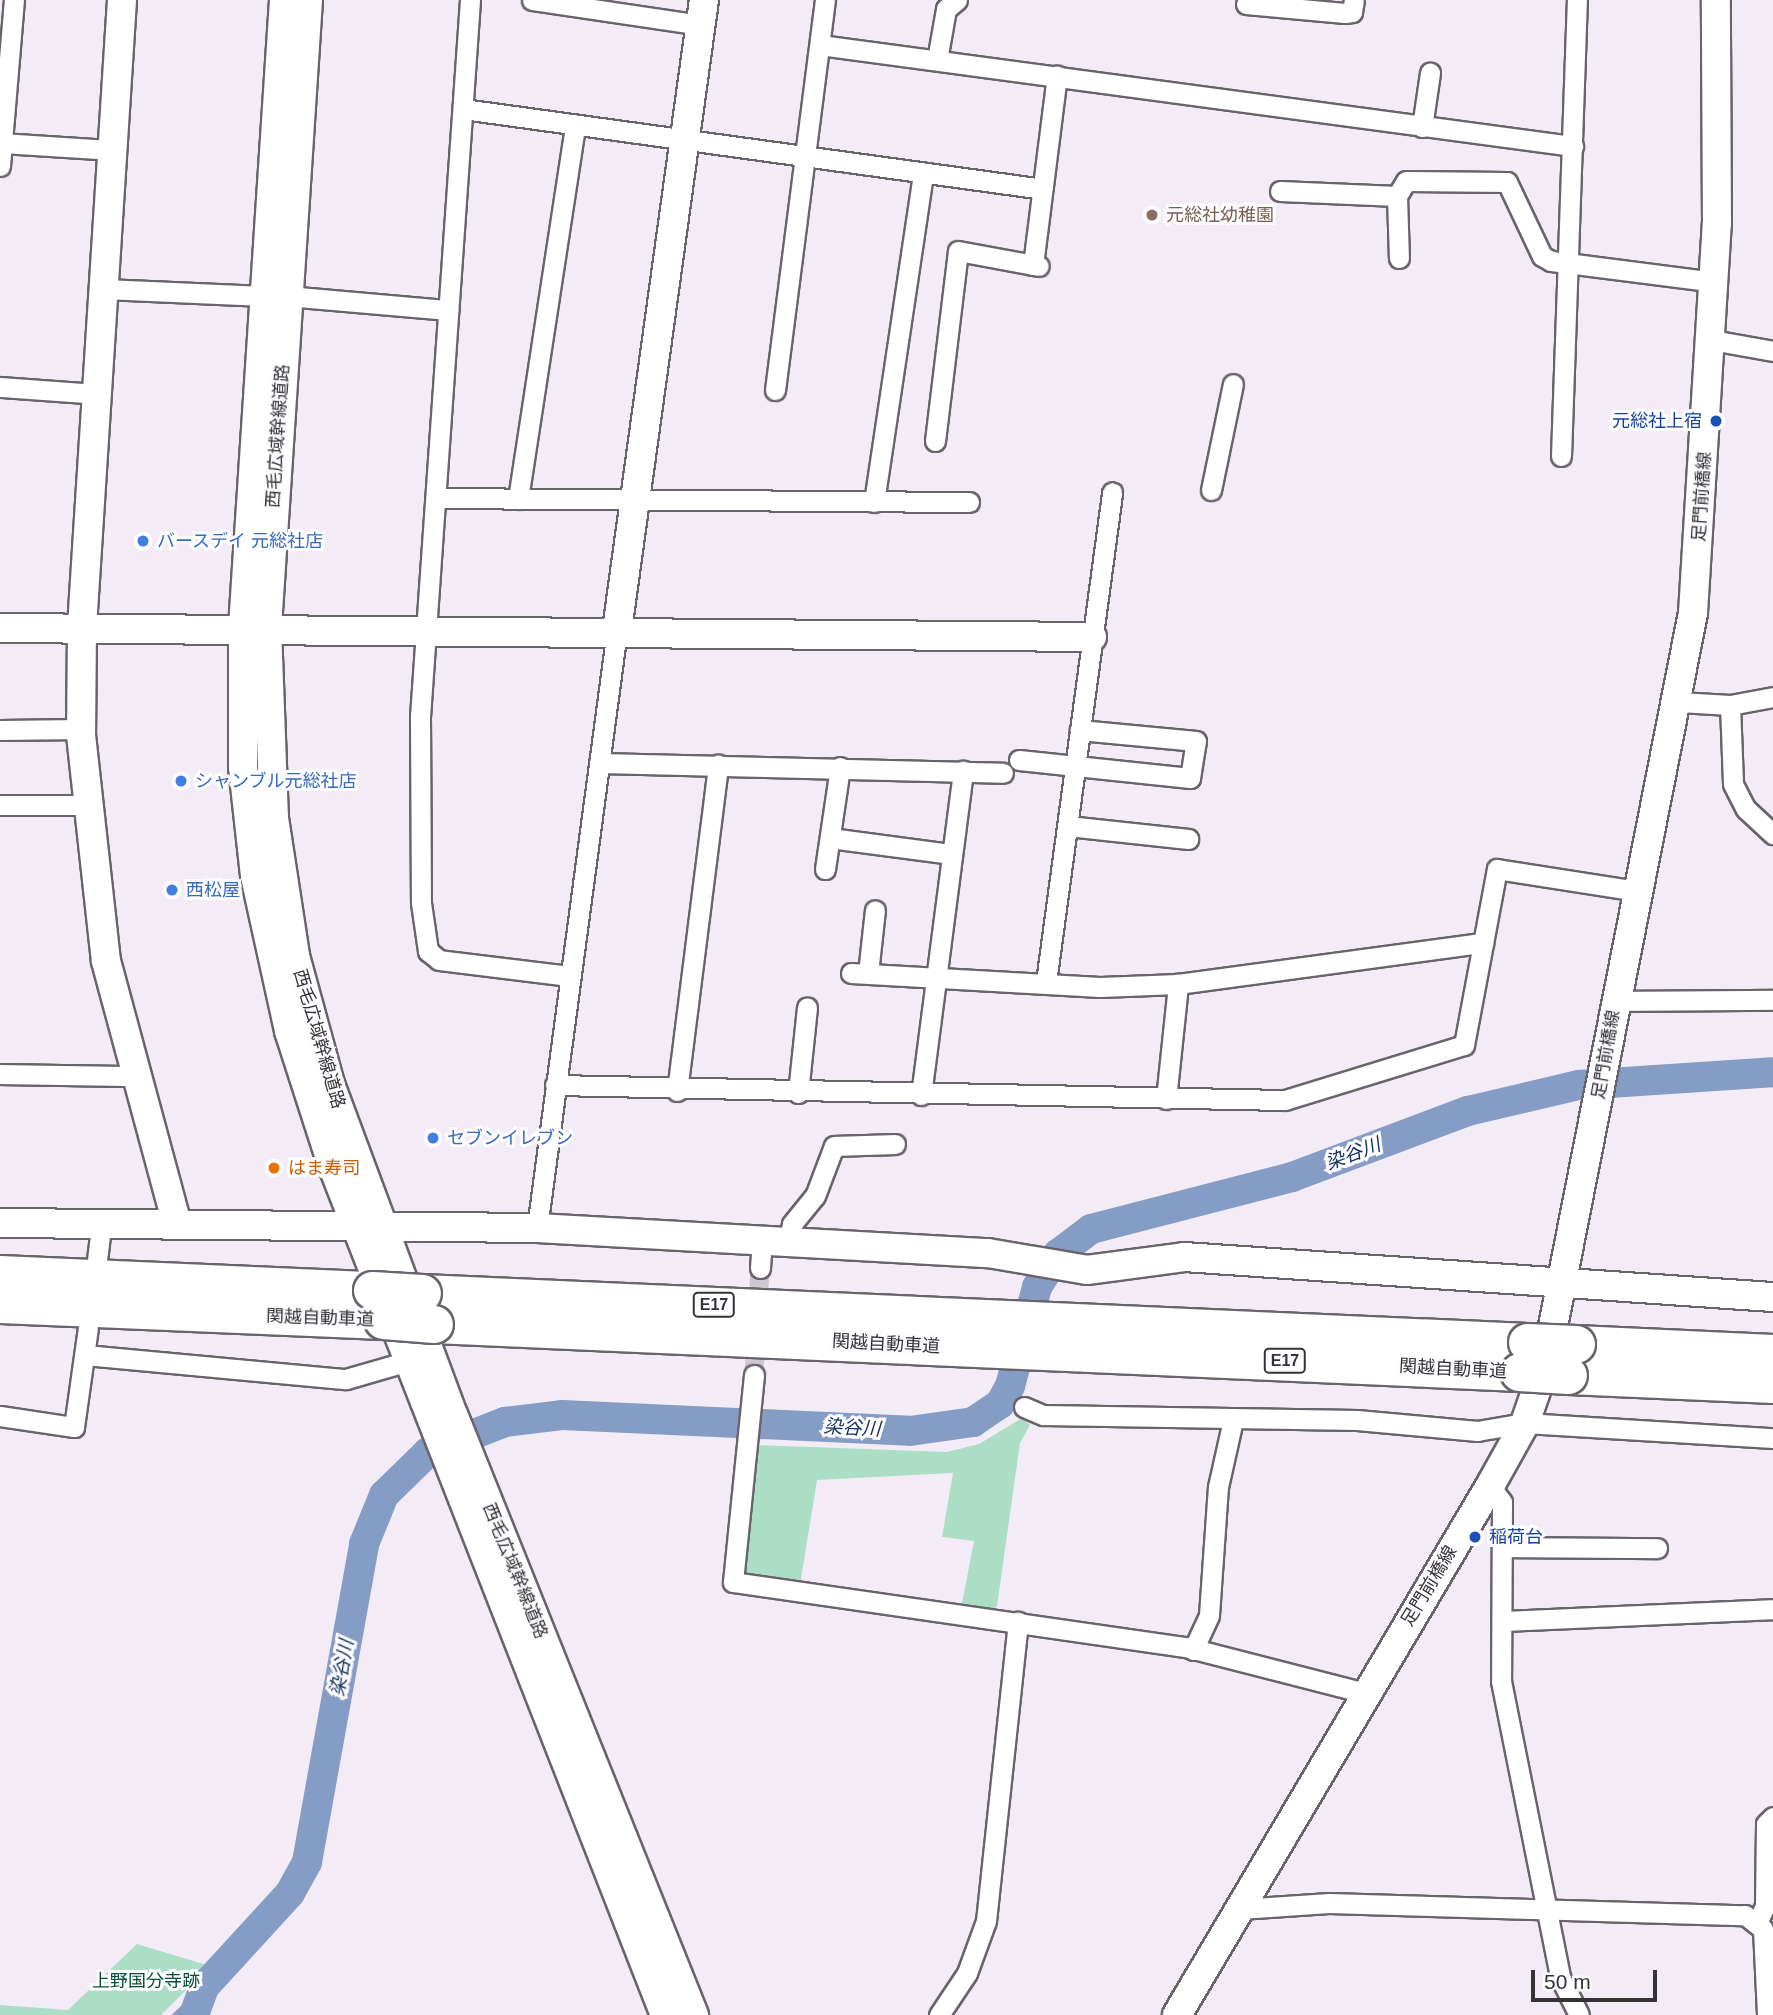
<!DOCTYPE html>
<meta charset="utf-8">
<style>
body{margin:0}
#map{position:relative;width:1773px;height:2015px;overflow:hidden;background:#f3ecf7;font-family:Arial,"Noto Sans JP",sans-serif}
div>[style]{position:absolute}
.green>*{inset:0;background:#acddc5}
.stream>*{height:5px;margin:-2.5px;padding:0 2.5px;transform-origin:2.5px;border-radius:2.5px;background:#859cc4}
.river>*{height:30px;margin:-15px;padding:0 15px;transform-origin:15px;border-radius:15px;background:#859cc4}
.street-tunnel>*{height:19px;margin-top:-9.5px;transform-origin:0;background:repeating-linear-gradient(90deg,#cdc7d1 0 19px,transparent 0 29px)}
.roads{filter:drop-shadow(2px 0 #69636c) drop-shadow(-2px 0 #69636c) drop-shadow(0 2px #69636c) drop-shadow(0 -2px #69636c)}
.street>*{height:19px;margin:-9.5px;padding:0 9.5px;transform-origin:9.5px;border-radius:9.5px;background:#fff}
.secondary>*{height:28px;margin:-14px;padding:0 14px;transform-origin:14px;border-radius:14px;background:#fff}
.highway>*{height:37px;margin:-18.5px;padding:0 18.5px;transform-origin:18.5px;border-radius:18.5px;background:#fff}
.bridges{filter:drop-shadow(2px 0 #69636c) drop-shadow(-2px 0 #69636c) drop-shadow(0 2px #69636c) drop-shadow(0 -2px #69636c)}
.highway-bridge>*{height:37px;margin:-18.5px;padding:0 18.5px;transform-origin:18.5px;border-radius:18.5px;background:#fff}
.dots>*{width:19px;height:19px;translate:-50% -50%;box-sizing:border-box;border:4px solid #fdfcfe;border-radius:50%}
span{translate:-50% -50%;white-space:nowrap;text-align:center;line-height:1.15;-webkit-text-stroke:6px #fdfcfe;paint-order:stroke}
.shield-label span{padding:2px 5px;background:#fdfcfe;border:2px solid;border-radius:5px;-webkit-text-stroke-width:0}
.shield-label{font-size:16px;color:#363337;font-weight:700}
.education-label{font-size:18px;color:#785e54}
.left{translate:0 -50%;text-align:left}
.transit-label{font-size:18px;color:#164399}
.right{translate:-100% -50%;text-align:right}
.street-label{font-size:18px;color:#363337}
.shop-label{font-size:18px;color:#366cbe}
.food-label{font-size:18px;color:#c56008}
.park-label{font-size:18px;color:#0a4e37}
.water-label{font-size:19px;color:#143163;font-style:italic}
.scale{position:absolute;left:1531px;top:1970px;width:126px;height:32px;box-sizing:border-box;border:4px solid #363337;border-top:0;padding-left:9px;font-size:21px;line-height:24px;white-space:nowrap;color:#363337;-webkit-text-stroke:5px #fdfcfe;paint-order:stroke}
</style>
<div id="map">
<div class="green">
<i style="clip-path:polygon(1022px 1418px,1030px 1425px,1020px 1443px,997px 1606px,988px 1613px,961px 1609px,974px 1541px,942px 1537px,953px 1473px,817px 1480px,800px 1585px,747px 1577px,739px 1568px,755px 1445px,947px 1452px,979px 1444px)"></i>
<i style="clip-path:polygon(137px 1944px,210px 1966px,161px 2015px,0 2015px,0 2005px,68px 2010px)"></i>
</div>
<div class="stream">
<i style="left:174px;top:2015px;width:41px;rotate:-43deg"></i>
</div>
<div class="river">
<i style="left:194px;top:2015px;width:30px;rotate:-70deg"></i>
<i style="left:204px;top:1987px;width:127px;rotate:-47.5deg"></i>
<i style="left:290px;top:1893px;width:35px;rotate:-61deg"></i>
<i style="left:307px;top:1862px;width:323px;rotate:-79.8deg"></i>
<i style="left:364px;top:1544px;width:53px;rotate:-67.8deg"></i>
<i style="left:384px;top:1495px;width:62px;rotate:-44.3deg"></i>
<i style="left:428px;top:1452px;width:83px;rotate:-21.3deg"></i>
<i style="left:505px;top:1422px;width:57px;rotate:-7deg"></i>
<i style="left:562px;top:1415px;width:348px;rotate:2.6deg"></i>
<i style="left:910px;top:1431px;width:64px;rotate:-8.1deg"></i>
<i style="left:973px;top:1422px;width:32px;rotate:-34deg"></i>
<i style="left:1000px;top:1404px;width:21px;rotate:-61deg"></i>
<i style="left:1010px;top:1386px;width:103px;rotate:-74.7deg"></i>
<i style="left:1037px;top:1287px;width:39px;rotate:-58deg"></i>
<i style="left:1058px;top:1254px;width:41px;rotate:-37.1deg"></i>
<i style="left:1091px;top:1229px;width:208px;rotate:-14.5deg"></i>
<i style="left:1292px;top:1177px;width:188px;rotate:-20.6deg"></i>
<i style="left:1468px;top:1111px;width:114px;rotate:-13.2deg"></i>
<i style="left:1579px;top:1085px;width:194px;rotate:-3.8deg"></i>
</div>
<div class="street-tunnel">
<i style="left:754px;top:1375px;width:107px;rotate:-86.8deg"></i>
</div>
<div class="roads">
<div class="street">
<i style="left:470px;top:0;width:718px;rotate:93.99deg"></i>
<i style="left:420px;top:716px;width:187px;rotate:89.7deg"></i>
<i style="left:421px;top:903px;width:49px;rotate:81.7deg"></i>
<i style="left:428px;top:951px;width:14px;rotate:39deg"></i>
<i style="left:439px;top:960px;width:132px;rotate:7deg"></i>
<i style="left:532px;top:0;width:171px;rotate:8.4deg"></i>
<i style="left:1246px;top:4px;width:99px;rotate:5.2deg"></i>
<i style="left:1345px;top:13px;width:7px;rotate:-8deg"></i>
<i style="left:1352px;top:12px;width:12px;rotate:-81deg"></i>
<i style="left:820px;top:45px;width:760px;rotate:7.64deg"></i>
<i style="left:937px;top:60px;width:52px;rotate:-80deg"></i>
<i style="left:946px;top:9px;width:14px;rotate:-39deg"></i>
<i style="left:463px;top:109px;width:585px;rotate:7.85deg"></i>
<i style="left:1422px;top:127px;width:55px;rotate:-81.6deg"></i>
<i style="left:0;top:143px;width:112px;rotate:3.6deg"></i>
<i style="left:0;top:166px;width:167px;rotate:-85.2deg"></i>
<i style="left:1280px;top:191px;width:117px;rotate:2.4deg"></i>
<i style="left:1397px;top:196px;width:17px;rotate:-59deg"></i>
<i style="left:1406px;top:181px;width:101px;rotate:0.6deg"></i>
<i style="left:1507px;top:182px;width:82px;rotate:64.7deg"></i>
<i style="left:1542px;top:256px;width:10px;rotate:29deg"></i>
<i style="left:1551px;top:261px;width:165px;rotate:7.3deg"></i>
<i style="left:1397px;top:196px;width:62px;rotate:88.2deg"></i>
<i style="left:1033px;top:265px;width:191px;rotate:-82.8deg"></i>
<i style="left:104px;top:289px;width:160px;rotate:2.5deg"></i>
<i style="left:287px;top:296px;width:162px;rotate:5deg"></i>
<i style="left:1712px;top:340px;width:62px;rotate:10.2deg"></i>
<i style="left:0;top:387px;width:97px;rotate:4.1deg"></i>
<i style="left:775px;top:390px;width:393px;rotate:-82.7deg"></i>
<i style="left:935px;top:441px;width:191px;rotate:-83.1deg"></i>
<i style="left:958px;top:251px;width:82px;rotate:10.5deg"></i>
<i style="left:1561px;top:456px;width:456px;rotate:-88deg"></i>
<i style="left:1211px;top:490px;width:108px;rotate:-78.3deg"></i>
<i style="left:436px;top:498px;width:533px;rotate:0.43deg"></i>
<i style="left:518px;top:499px;width:378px;rotate:-81.3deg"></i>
<i style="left:874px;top:502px;width:333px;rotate:-81.5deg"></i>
<i style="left:1679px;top:702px;width:51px;rotate:3.4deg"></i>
<i style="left:1730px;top:705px;width:44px;rotate:-10.5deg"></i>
<i style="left:1730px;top:705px;width:79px;rotate:87.8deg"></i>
<i style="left:1733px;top:784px;width:28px;rotate:63deg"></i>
<i style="left:1746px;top:809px;width:37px;rotate:43deg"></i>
<i style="left:0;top:730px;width:81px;rotate:-0.7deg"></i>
<i style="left:1019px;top:760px;width:172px;rotate:6deg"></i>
<i style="left:1190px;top:778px;width:37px;rotate:-81deg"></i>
<i style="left:1196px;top:741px;width:117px;rotate:-174.6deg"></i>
<i style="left:599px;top:763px;width:404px;rotate:1.4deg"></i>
<i style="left:0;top:805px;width:85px"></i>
<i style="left:1068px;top:826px;width:121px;rotate:6.2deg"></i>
<i style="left:830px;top:838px;width:123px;rotate:7.5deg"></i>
<i style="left:825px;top:869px;width:103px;rotate:-81.6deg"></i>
<i style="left:851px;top:973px;width:249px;rotate:3.2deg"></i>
<i style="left:1100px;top:987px;width:78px;rotate:-2.2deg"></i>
<i style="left:1178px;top:984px;width:308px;rotate:-7.7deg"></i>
<i style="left:868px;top:973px;width:63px;rotate:-83.7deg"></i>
<i style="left:1046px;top:982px;width:494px;rotate:-82.3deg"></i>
<i style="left:1616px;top:1001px;width:157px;rotate:-0.4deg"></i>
<i style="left:0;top:1074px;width:132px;rotate:0.9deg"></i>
<i style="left:555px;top:1085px;width:730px;rotate:1.18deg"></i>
<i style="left:1285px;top:1100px;width:187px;rotate:-17.1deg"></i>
<i style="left:1464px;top:1045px;width:179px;rotate:-79.4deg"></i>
<i style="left:1497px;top:869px;width:143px;rotate:8.9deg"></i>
<i style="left:677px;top:1091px;width:329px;rotate:-82.8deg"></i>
<i style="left:798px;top:1093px;width:86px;rotate:-84deg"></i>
<i style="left:921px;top:1095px;width:327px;rotate:-82.6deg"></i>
<i style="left:1166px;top:1099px;width:116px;rotate:-84deg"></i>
<i style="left:537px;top:1228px;width:603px;rotate:-82.38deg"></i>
<i style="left:788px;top:1243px;width:19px;rotate:-78deg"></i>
<i style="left:792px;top:1224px;width:36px;rotate:-51deg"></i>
<i style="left:815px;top:1196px;width:53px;rotate:-69.2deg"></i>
<i style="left:834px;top:1146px;width:61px;rotate:-1.9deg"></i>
<i style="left:97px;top:1260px;width:35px;rotate:-83deg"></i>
<i style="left:760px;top:1268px;width:27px;rotate:-86deg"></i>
<i style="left:85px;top:1355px;width:262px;rotate:5.3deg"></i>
<i style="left:346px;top:1379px;width:69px;rotate:-16.1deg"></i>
<i style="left:754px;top:1375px;width:208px;rotate:95.8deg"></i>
<i style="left:733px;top:1582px;width:458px;rotate:8.2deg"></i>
<i style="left:1186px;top:1647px;width:185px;rotate:14.4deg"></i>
<i style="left:1024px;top:1407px;width:21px;rotate:23deg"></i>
<i style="left:1043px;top:1415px;width:314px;rotate:0.9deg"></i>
<i style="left:1357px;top:1420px;width:121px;rotate:5.2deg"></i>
<i style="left:1477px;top:1431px;width:49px;rotate:-9.5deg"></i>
<i style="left:1525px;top:1423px;width:248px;rotate:3.5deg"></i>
<i style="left:0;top:1416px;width:75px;rotate:8.5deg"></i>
<i style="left:74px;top:1427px;width:100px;rotate:-82deg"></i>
<i style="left:1490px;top:1486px;width:20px;rotate:53deg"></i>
<i style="left:1502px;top:1502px;width:179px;rotate:90.3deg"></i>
<i style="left:1501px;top:1681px;width:302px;rotate:78.7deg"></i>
<i style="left:1560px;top:1977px;width:42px;rotate:63.4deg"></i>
<i style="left:1503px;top:1547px;width:154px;rotate:0.4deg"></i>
<i style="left:1502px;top:1621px;width:271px;rotate:-2.5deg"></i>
<i style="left:1193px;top:1650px;width:38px;rotate:-65deg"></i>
<i style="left:1209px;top:1615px;width:128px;rotate:-86deg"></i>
<i style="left:1218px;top:1487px;width:69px;rotate:-77.4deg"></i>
<i style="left:1240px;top:1909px;width:89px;rotate:-3.9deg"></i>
<i style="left:1329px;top:1903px;width:416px;rotate:1.7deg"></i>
<i style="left:1745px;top:1915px;width:23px;rotate:38deg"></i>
<i style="left:1763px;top:1929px;width:86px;rotate:87.3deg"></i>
<i style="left:1758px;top:1921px;width:17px;rotate:-65deg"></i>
<i style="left:1765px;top:1906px;width:82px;rotate:-89.3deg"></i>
<i style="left:1766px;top:1824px;width:10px;rotate:-45deg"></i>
<i style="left:939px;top:2015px;width:50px;rotate:-56.3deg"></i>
<i style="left:967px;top:1973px;width:55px;rotate:-69.9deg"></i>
<i style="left:986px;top:1921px;width:301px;rotate:-83.9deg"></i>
</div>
<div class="secondary">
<i style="left:122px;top:0;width:628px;rotate:93.65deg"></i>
<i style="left:82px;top:627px;width:108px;rotate:90.5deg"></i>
<i style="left:81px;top:735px;width:227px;rotate:83.7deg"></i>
<i style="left:106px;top:961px;width:272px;rotate:74.9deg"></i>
<i style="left:284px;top:0;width:628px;rotate:93.74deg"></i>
<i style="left:243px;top:627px;width:140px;rotate:90deg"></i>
<i style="left:243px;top:767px;width:110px;rotate:83.7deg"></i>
<i style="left:255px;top:876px;width:159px;rotate:77.6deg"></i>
<i style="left:289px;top:1031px;width:143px;rotate:72.1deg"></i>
<i style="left:333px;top:1167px;width:911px;rotate:68.62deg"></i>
<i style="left:308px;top:0;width:629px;rotate:93.74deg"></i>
<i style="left:267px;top:628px;width:190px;rotate:87.9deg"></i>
<i style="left:274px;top:818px;width:140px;rotate:81.3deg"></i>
<i style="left:295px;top:956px;width:133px;rotate:74.7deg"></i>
<i style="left:330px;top:1084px;width:352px;rotate:69.6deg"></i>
<i style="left:453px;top:1414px;width:648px;rotate:68.15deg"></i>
<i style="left:0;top:628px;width:1092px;rotate:0.47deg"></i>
<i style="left:617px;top:630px;width:636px;rotate:-82.14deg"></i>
<i style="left:0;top:1223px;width:537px;rotate:0.53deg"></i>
<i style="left:537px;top:1228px;width:452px;rotate:3.2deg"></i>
<i style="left:988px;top:1253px;width:100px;rotate:9.7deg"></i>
<i style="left:1087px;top:1270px;width:98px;rotate:-7.6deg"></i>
<i style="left:1184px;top:1257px;width:590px;rotate:3.89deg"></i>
<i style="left:1177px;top:2015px;width:615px;rotate:-59.39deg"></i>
<i style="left:1490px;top:1486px;width:72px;rotate:-60.9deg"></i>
<i style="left:1525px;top:1423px;width:65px;rotate:-71deg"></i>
<i style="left:1546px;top:1362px;width:763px;rotate:-78.9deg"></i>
<i style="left:1693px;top:613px;width:390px;rotate:-86.5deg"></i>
<i style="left:1717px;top:224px;width:224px;rotate:-90.3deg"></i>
</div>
<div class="highway">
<i style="left:0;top:1274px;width:372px;rotate:2.5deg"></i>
<i style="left:422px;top:1293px;width:1106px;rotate:2.54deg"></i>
<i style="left:0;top:1304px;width:383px;rotate:2.4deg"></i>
<i style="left:434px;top:1324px;width:1086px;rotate:2.53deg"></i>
<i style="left:1576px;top:1344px;width:197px;rotate:2.6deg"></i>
<i style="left:1568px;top:1375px;width:205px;rotate:2.5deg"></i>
</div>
</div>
<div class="bridges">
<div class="highway-bridge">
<i style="left:372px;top:1290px;width:50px;rotate:3.4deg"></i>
<i style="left:383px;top:1320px;width:51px;rotate:4.5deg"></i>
<i style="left:1527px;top:1342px;width:49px;rotate:2.3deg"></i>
<i style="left:1519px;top:1372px;width:49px;rotate:3.5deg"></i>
</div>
</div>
<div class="dots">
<i style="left:1152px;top:215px;background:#8d6e63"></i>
<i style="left:1716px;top:421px;background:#1a4fb4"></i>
<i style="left:143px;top:541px;background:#3f7fe0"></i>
<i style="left:181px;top:781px;background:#3f7fe0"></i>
<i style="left:172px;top:890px;background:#3f7fe0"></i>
<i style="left:433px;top:1138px;background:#3f7fe0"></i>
<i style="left:274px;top:1168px;background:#e8710a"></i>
<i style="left:1475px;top:1537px;background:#1a4fb4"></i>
</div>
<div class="shield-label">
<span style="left:714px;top:1305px">E17</span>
<span style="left:1285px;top:1361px">E17</span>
</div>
<div class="education-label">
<span class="left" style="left:1166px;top:215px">元総社幼稚園</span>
</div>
<div class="transit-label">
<span class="right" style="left:1702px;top:421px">元総社上宿</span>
<span class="left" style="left:1489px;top:1537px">稲荷台</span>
</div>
<div class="street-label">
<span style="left:278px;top:436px;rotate:-86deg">西毛広域幹線道路</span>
<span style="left:1702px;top:497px;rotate:-86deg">足門前橋線</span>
<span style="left:319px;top:1039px;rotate:74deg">西毛広域幹線道路</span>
<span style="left:1606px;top:1055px;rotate:-80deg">足門前橋線</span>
<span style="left:320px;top:1318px;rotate:2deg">関越自動車道</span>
<span style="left:886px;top:1344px;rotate:3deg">関越自動車道</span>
<span style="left:1453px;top:1369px;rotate:3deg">関越自動車道</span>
<span style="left:515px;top:1571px;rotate:68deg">西毛広域幹線道路</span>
<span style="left:1429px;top:1586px;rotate:-59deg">足門前橋線</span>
</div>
<div class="shop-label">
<span class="left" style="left:157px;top:541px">バースデイ 元総社店</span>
<span class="left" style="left:195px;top:781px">シャンブル元総社店</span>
<span class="left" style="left:186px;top:890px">西松屋</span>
<span class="left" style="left:447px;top:1138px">セブンイレブン</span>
</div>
<div class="food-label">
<span class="left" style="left:288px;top:1168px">はま寿司</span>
</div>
<div class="park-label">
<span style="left:146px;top:1981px">上野国分寺跡</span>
</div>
<div class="water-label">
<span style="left:1353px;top:1154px;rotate:-21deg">染谷川</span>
<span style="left:852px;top:1428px;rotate:3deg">染谷川</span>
<span style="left:342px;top:1668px;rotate:-80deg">染谷川</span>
</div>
<div class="scale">50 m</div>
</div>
